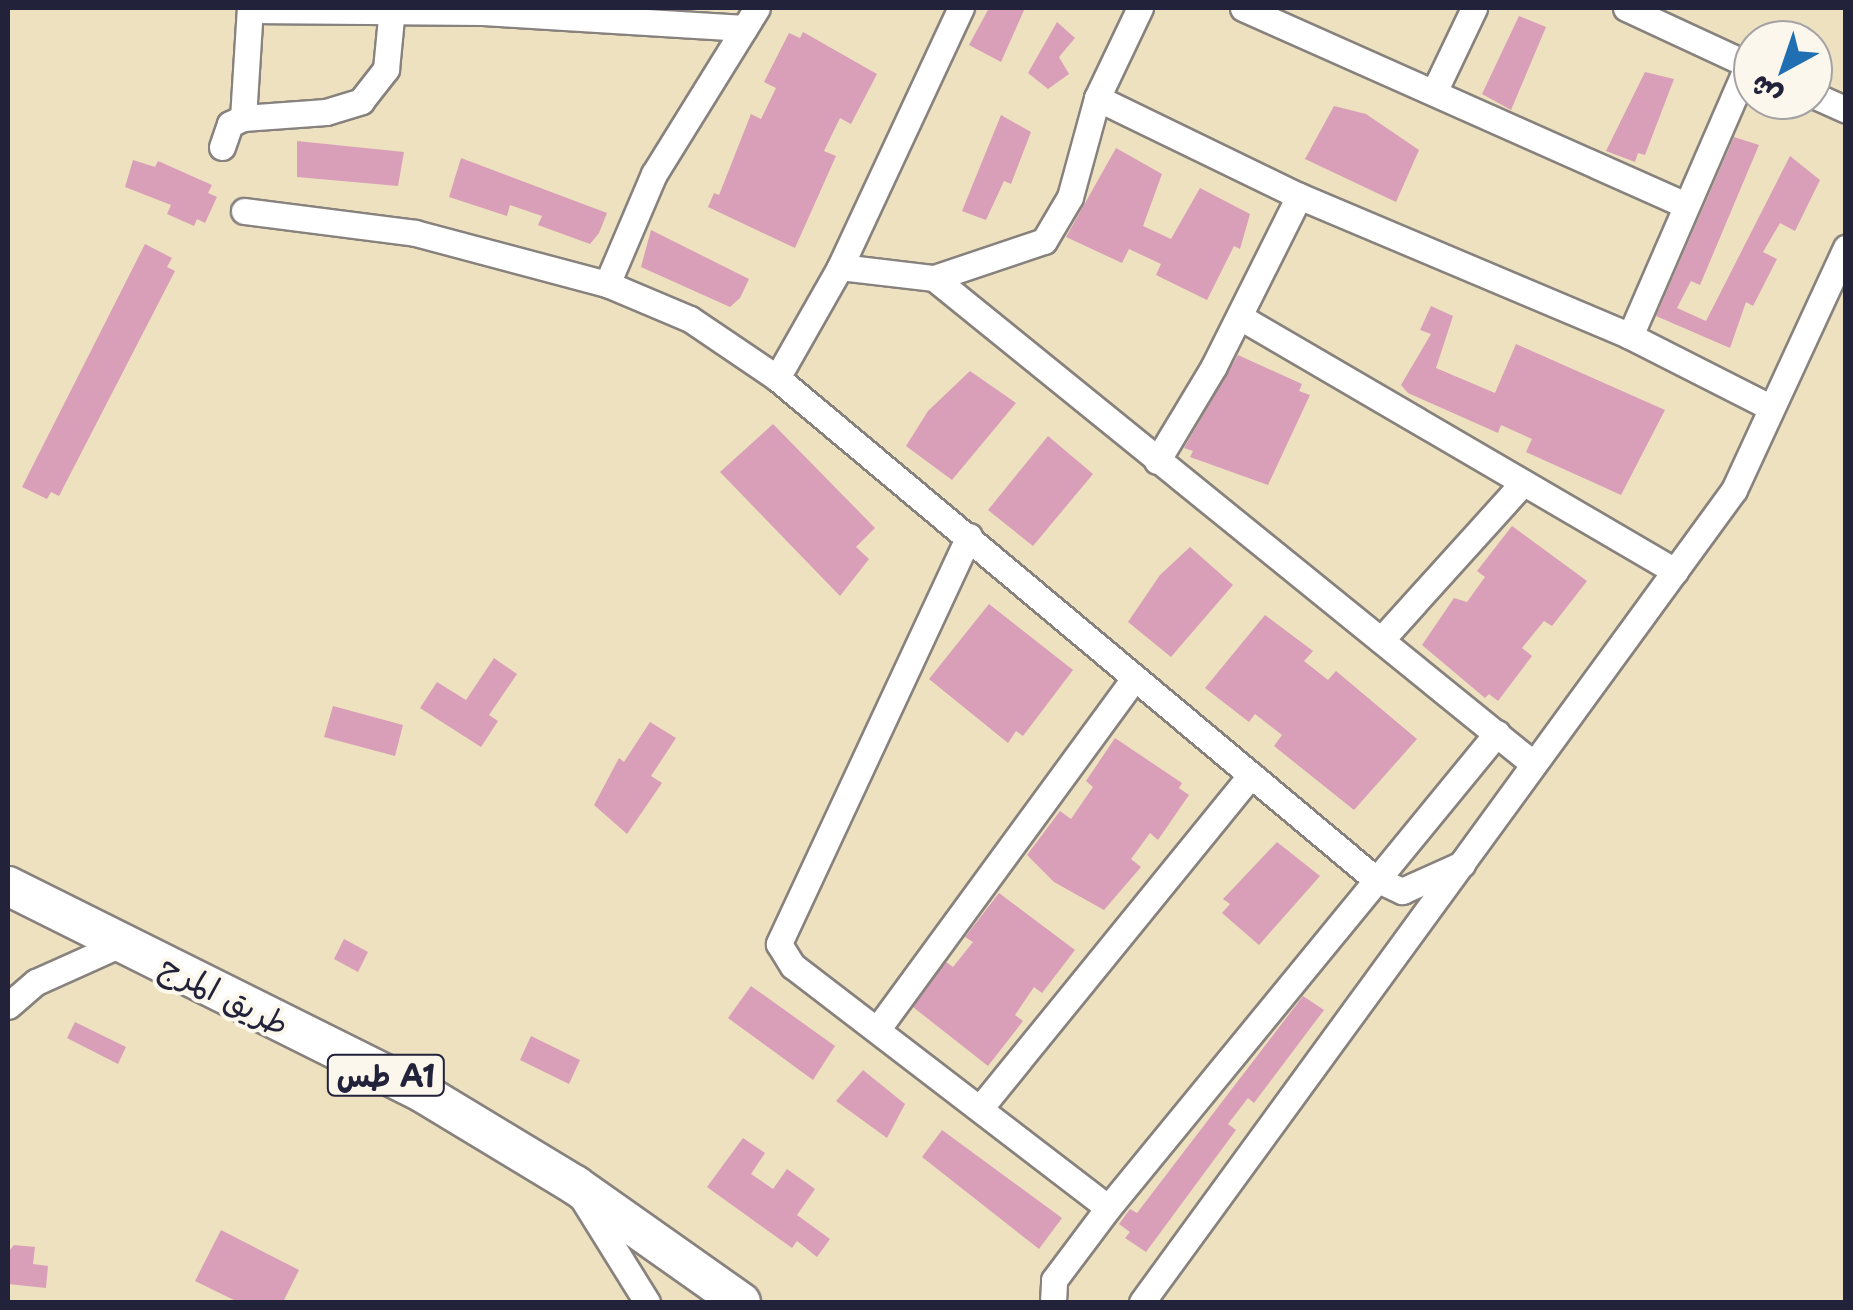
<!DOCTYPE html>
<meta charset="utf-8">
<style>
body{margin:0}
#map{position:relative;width:1853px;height:1310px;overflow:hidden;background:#ede1c0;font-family:"Playpen Sans","Playpen Sans Arabic",sans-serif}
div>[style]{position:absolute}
.building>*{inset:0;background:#d99fb8}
.roads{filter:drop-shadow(2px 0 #88827e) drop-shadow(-2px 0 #88827e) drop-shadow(0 2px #88827e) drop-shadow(0 -2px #88827e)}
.minor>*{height:25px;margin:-12.5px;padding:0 12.5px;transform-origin:12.5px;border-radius:12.5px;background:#fff}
.highway>*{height:38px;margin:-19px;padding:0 19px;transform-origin:19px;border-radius:19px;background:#fff}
span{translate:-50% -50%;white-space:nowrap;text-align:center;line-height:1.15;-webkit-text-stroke:8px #fbf7ec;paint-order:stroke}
.shield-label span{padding:2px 8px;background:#fbf7ec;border:2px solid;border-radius:8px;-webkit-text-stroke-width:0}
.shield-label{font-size:30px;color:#22223b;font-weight:700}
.street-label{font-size:32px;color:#22223b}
.frame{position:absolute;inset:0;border:10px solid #22223b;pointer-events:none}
.north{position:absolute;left:1733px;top:20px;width:100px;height:100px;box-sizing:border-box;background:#fbf7ec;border:2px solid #a4a2a5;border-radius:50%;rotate:220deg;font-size:28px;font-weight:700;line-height:40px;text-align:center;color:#22223b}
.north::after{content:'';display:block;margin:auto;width:35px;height:45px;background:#1f6fb2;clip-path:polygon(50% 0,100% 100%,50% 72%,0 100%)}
</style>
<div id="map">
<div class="building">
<i style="clip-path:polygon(989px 8px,1025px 8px,1001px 62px,969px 45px)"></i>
<i style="clip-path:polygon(1519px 16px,1546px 27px,1511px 110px,1482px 94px)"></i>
<i style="clip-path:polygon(1057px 22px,1075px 38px,1059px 57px,1069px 74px,1048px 89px,1028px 73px)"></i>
<i style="clip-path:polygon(803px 32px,877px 74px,851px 124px,840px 118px,824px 151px,836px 156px,795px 248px,708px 207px,714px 193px,719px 195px,751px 114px,761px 119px,776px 88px,764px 82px,789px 33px,800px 38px)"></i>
<i style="clip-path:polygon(1645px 72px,1674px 79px,1645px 155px,1638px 153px,1635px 162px,1606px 151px)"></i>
<i style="clip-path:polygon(1334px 106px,1366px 114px,1419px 150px,1396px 202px,1305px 159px)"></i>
<i style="clip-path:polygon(1001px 115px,1031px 132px,1011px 184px,1004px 181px,986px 220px,962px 211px)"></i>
<i style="clip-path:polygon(1734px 137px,1759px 145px,1700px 285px,1691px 281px,1677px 308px,1706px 321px,1790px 156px,1820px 180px,1795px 231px,1780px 223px,1763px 252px,1777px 259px,1753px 306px,1746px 302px,1730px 348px,1656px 316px)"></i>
<i style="clip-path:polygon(297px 141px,404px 152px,398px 186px,297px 177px)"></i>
<i style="clip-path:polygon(1116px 148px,1162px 174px,1143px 226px,1171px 239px,1200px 188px,1250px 214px,1240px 249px,1234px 246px,1207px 300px,1156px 275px,1161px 264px,1129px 249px,1122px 263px,1066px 237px)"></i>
<i style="clip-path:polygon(461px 158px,607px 213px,599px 233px,590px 244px,538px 225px,542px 216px,510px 205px,507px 216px,449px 197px)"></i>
<i style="clip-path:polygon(133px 160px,155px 167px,158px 161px,212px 185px,208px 193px,217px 197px,205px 223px,197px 219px,194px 226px,167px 214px,171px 205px,125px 187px)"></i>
<i style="clip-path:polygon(651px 230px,749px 279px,740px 298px,730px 307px,641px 267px)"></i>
<i style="clip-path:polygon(145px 244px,172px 258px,167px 267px,175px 271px,59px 496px,51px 492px,47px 499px,22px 487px)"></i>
<i style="clip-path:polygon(1431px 306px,1453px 316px,1436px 368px,1495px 393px,1516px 344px,1665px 410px,1621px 495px,1526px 452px,1532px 439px,1501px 425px,1498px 433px,1408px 393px,1401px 385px,1431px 334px,1420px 330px)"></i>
<i style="clip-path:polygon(1238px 355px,1302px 384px,1299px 391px,1310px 395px,1268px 485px,1190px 457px,1193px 451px,1184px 448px)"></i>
<i style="clip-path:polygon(970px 371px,1016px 403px,952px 480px,906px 446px,928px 411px)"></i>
<i style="clip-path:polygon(773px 424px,875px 528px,856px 547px,869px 559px,840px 596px,720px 472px)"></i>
<i style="clip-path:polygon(1048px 436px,1093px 474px,1033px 546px,988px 510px)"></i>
<i style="clip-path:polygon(1512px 526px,1587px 581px,1552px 626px,1544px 621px,1522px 648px,1532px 656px,1498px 701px,1489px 694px,1485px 698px,1422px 645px,1454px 598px,1467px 602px,1485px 577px,1477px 571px)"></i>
<i style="clip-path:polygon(1190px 547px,1233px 585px,1171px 657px,1128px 622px,1160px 575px)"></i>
<i style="clip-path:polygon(989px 604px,1073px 670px,1023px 736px,1016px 731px,1008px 743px,929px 679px)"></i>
<i style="clip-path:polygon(1265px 615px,1313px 651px,1304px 661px,1328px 680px,1336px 671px,1417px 739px,1354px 810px,1274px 746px,1282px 735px,1255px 714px,1249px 722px,1205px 688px)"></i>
<i style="clip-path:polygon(494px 658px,517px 674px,489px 715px,498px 721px,481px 747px,420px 708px,437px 682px,466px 700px)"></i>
<i style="clip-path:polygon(333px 706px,403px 725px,395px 756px,324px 737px)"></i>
<i style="clip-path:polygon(650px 722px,676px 738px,651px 776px,662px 783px,627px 834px,594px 805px,619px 758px,624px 762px)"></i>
<i style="clip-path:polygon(1115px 738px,1182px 783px,1179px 788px,1189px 795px,1158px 840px,1150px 833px,1131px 859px,1141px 867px,1104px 910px,1054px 882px,1027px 855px,1060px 811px,1071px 819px,1093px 787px,1086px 781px)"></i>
<i style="clip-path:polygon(1277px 842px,1320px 876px,1259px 945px,1222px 913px,1230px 904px,1223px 899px)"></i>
<i style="clip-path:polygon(999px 893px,1075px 950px,1042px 993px,1034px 987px,1015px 1015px,1023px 1021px,988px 1066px,913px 1007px,946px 962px,953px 967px,973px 942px,965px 937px)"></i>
<i style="clip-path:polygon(344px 939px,368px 952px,358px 972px,334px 959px)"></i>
<i style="clip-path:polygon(751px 986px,835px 1046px,813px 1080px,728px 1018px)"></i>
<i style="clip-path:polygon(1303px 996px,1324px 1010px,1254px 1103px,1248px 1098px,1228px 1124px,1236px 1130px,1146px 1252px,1125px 1238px,1130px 1232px,1119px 1224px,1130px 1209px,1137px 1213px)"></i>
<i style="clip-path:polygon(75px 1022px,126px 1047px,118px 1064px,67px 1038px)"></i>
<i style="clip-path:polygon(531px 1036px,580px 1060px,569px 1084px,520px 1060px)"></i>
<i style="clip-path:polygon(863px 1070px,905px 1104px,887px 1138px,836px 1101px)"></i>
<i style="clip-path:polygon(942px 1130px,1062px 1218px,1039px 1249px,922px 1157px)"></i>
<i style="clip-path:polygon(743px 1138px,765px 1153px,751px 1174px,773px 1189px,787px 1169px,815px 1189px,797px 1215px,830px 1239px,817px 1257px,797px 1241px,792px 1248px,707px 1187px)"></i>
<i style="clip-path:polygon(221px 1230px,299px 1270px,283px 1302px,238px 1302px,195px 1281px)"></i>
<i style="clip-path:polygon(14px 1245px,35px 1247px,33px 1264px,48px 1266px,46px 1288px,8px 1284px,8px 1252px)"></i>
</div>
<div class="roads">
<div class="minor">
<i style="left:1243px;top:8px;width:485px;rotate:24deg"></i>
<i style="left:1626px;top:8px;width:140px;rotate:24.9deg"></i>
<i style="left:250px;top:10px;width:233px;rotate:0.5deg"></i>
<i style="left:483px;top:12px;width:262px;rotate:3.5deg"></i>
<i style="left:1434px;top:92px;width:93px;rotate:-64.5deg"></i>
<i style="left:1813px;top:95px;width:36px;rotate:24deg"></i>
<i style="left:1097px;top:98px;width:225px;rotate:25.9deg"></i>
<i style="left:1299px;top:196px;width:359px;rotate:22.9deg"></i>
<i style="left:1630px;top:336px;width:155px;rotate:26.9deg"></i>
<i style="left:243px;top:118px;width:110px;rotate:-86.4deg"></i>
<i style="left:222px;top:147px;width:24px;rotate:-71deg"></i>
<i style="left:230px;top:124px;width:14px;rotate:-25deg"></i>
<i style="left:243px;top:118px;width:83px;rotate:-4.1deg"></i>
<i style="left:326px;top:112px;width:37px;rotate:-17deg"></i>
<i style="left:361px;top:101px;width:41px;rotate:-52deg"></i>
<i style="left:386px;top:69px;width:61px;rotate:-84.4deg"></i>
<i style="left:244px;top:211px;width:172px;rotate:7.3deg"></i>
<i style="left:415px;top:233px;width:199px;rotate:14.9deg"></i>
<i style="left:607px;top:284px;width:90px;rotate:22.9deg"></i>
<i style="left:690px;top:319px;width:105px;rotate:34.1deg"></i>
<i style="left:777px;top:378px;width:779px;rotate:39.95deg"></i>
<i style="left:1374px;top:878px;width:31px;rotate:25deg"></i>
<i style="left:1402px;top:891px;width:66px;rotate:-24.2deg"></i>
<i style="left:840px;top:267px;width:95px;rotate:6.7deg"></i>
<i style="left:934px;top:278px;width:116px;rotate:-18.6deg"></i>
<i style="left:1044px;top:241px;width:51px;rotate:-59.4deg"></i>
<i style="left:1070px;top:197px;width:103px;rotate:-74.7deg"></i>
<i style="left:1097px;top:98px;width:100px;rotate:-64.5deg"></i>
<i style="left:934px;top:278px;width:769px;rotate:39.03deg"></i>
<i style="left:607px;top:284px;width:120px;rotate:-66.9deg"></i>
<i style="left:654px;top:174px;width:195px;rotate:-58.2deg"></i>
<i style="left:1240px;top:317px;width:504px;rotate:30.28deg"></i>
<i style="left:1630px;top:336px;width:296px;rotate:-66.5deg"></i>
<i style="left:777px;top:378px;width:128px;rotate:-60.4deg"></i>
<i style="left:840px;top:267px;width:286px;rotate:-65deg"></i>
<i style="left:1157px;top:461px;width:111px;rotate:-59deg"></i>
<i style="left:1214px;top:366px;width:190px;rotate:-63.4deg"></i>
<i style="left:969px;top:536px;width:450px;rotate:115deg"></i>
<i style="left:779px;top:944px;width:26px;rotate:58deg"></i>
<i style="left:793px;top:966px;width:397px;rotate:37.5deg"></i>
<i style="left:1381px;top:640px;width:212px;rotate:-47.9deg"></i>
<i style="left:8px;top:1006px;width:37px;rotate:-41deg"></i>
<i style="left:36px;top:982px;width:95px;rotate:-24.1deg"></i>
<i style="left:879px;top:1027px;width:432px;rotate:-53.8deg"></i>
<i style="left:981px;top:1107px;width:428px;rotate:-50.9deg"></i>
<i style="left:581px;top:1196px;width:125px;rotate:58.1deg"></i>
<i style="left:1053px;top:1302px;width:22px;rotate:-87deg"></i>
<i style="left:1054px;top:1280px;width:90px;rotate:-53.1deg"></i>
<i style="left:1108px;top:1208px;width:614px;rotate:-50.68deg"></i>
<i style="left:1142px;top:1302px;width:1005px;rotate:-53.91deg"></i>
<i style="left:1734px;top:490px;width:267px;rotate:-65.2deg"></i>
</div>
<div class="highway">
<i style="left:8px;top:886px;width:464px;rotate:26.5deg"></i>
<i style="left:423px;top:1093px;width:178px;rotate:31.2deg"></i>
<i style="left:575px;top:1185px;width:203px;rotate:35.2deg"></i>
</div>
</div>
<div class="shield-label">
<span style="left:386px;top:1075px">طس A1</span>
</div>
<div class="street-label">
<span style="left:225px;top:994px;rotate:27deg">طريق المرج</span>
</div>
<div class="frame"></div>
<div class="north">ش</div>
</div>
